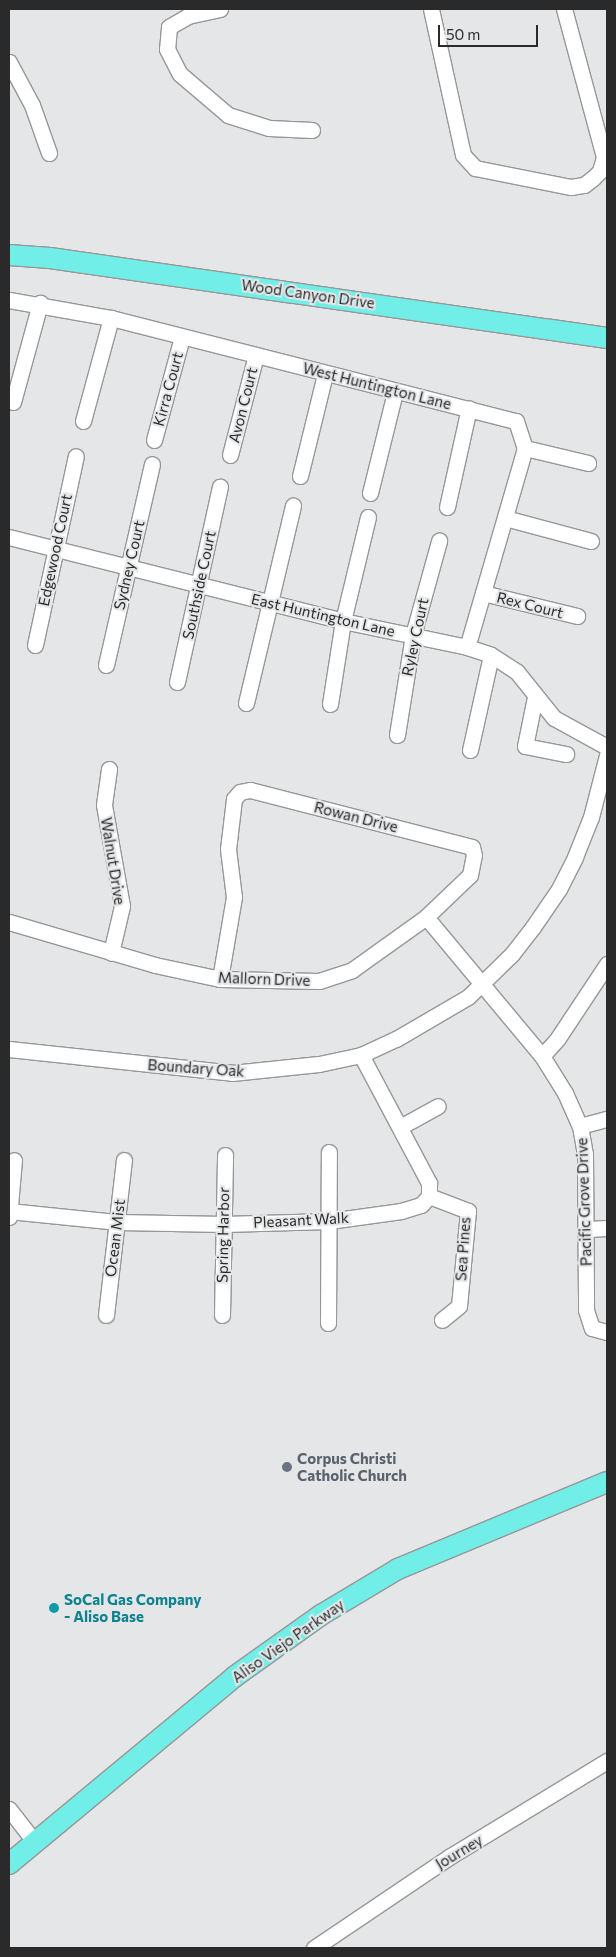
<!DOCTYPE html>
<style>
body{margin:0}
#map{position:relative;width:616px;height:1957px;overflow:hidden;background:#e5e6e7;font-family:Commissioner,sans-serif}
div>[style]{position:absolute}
.roads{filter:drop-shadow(1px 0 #979798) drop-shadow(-1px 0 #979798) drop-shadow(0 1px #979798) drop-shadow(0 -1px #979798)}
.minor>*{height:15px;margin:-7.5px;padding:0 7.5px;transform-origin:7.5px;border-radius:7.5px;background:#fff}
.major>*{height:20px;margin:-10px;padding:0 10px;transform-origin:10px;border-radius:10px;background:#72eee8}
.dots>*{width:14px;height:14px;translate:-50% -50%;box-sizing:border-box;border:2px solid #e5e6e7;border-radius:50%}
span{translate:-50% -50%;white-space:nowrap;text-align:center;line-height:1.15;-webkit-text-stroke:4px #e5e6e7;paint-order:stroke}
.street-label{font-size:15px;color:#2a2a2b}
.worship-label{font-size:15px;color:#5b616d;font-weight:700}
.left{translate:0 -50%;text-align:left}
.culture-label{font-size:15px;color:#0d838f;font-weight:700}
.frame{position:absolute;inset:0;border:10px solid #2a2a2b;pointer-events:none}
.scale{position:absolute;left:438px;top:25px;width:100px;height:22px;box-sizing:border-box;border:2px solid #2a2a2b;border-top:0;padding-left:6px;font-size:15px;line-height:18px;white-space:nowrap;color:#2a2a2b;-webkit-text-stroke:4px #e5e6e7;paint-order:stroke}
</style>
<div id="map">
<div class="roads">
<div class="minor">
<i style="left:220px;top:9px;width:33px;rotate:168deg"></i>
<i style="left:188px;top:16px;width:22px;rotate:150deg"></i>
<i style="left:169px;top:27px;width:22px;rotate:95deg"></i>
<i style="left:167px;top:49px;width:28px;rotate:63deg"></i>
<i style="left:180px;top:74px;width:63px;rotate:40.5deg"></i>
<i style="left:228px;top:115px;width:43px;rotate:17.6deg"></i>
<i style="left:269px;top:128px;width:43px;rotate:2.7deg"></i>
<i style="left:431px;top:9px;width:149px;rotate:77.6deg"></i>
<i style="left:463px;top:155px;width:18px;rotate:47deg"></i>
<i style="left:475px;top:168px;width:98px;rotate:11.2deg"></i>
<i style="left:571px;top:187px;width:13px;rotate:-9deg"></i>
<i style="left:584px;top:185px;width:11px;rotate:-38deg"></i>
<i style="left:593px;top:178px;width:10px;rotate:-45deg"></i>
<i style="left:600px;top:171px;width:15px;rotate:-74deg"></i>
<i style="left:604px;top:157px;width:153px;rotate:-105.1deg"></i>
<i style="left:9px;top:62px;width:49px;rotate:61.9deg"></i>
<i style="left:32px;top:105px;width:51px;rotate:70.5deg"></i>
<i style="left:9px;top:300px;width:104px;rotate:10deg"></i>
<i style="left:111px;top:318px;width:418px;rotate:14.3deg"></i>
<i style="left:516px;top:421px;width:28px;rotate:72deg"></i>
<i style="left:525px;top:448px;width:207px;rotate:106.2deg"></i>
<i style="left:13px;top:402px;width:103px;rotate:-74.7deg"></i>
<i style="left:83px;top:421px;width:107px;rotate:-74.8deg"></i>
<i style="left:154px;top:440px;width:107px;rotate:-74.8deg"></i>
<i style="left:525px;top:448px;width:65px;rotate:13.4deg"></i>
<i style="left:230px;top:455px;width:103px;rotate:-75.4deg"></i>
<i style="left:300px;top:476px;width:105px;rotate:-76.2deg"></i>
<i style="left:370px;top:493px;width:104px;rotate:-76.1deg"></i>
<i style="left:447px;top:507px;width:101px;rotate:-77.5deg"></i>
<i style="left:505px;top:518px;width:89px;rotate:15deg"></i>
<i style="left:9px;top:537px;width:344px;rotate:14.1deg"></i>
<i style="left:343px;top:621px;width:127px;rotate:11.8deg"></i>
<i style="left:467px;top:647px;width:25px;rotate:18deg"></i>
<i style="left:491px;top:655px;width:31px;rotate:33deg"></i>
<i style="left:517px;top:672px;width:59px;rotate:51.2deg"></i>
<i style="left:554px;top:718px;width:60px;rotate:28.7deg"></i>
<i style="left:483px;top:593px;width:97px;rotate:13.7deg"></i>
<i style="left:35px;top:645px;width:193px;rotate:-77.8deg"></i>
<i style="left:106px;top:665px;width:206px;rotate:-77.1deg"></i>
<i style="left:177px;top:682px;width:200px;rotate:-77.6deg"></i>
<i style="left:535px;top:697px;width:50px;rotate:101.5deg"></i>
<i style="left:525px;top:746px;width:42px;rotate:11deg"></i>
<i style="left:246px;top:703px;width:203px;rotate:-76.6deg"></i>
<i style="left:330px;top:704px;width:84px;rotate:-81.1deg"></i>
<i style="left:343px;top:621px;width:107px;rotate:-76.5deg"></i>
<i style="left:397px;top:735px;width:101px;rotate:-80.9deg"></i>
<i style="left:413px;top:635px;width:98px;rotate:-74.5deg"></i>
<i style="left:470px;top:750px;width:97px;rotate:-77.5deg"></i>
<i style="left:109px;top:769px;width:36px;rotate:98deg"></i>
<i style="left:104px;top:805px;width:103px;rotate:79.9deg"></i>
<i style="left:122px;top:906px;width:48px;rotate:103.2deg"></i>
<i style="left:426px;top:917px;width:181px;rotate:50.2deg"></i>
<i style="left:542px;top:1056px;width:44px;rotate:58.1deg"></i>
<i style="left:565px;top:1093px;width:36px;rotate:66deg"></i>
<i style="left:580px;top:1126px;width:28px;rotate:80deg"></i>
<i style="left:585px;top:1154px;width:156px;rotate:89.6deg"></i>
<i style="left:586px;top:1310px;width:19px;rotate:72deg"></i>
<i style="left:592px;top:1328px;width:16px;rotate:15deg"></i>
<i style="left:9px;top:922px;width:152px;rotate:16.4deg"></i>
<i style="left:155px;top:965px;width:66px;rotate:12.2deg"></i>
<i style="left:220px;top:979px;width:99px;rotate:1.2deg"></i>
<i style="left:319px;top:981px;width:35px;rotate:-18deg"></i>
<i style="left:352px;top:970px;width:91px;rotate:-35.6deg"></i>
<i style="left:426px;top:917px;width:61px;rotate:-43.7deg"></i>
<i style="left:470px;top:875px;width:20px;rotate:-79deg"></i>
<i style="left:474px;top:855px;width:8px;rotate:-104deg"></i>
<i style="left:472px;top:847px;width:229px;rotate:-165.6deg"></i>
<i style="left:250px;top:790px;width:10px;rotate:169deg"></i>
<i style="left:240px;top:792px;width:9px;rotate:131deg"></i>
<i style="left:234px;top:799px;width:50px;rotate:96.8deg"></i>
<i style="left:228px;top:849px;width:48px;rotate:82.9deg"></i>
<i style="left:234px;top:897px;width:83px;rotate:99.7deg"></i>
<i style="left:9px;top:1049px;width:224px;rotate:6.1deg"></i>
<i style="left:232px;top:1073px;width:87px;rotate:-5.9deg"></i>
<i style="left:319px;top:1064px;width:43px;rotate:-12.1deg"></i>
<i style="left:361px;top:1055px;width:38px;rotate:-25deg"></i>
<i style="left:396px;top:1039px;width:83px;rotate:-30.3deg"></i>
<i style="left:468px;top:997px;width:62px;rotate:-44.3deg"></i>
<i style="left:512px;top:954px;width:34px;rotate:-52deg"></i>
<i style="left:533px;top:927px;width:46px;rotate:-55.6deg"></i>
<i style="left:559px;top:889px;width:36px;rotate:-63deg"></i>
<i style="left:575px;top:857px;width:43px;rotate:-68.2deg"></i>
<i style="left:591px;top:817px;width:64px;rotate:-75.5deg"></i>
<i style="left:542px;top:1056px;width:24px;rotate:-48deg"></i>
<i style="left:558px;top:1038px;width:89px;rotate:-56.5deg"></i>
<i style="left:580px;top:1126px;width:28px;rotate:-15deg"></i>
<i style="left:400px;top:1127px;width:43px;rotate:-28.9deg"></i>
<i style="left:429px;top:1196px;width:42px;rotate:21deg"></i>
<i style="left:468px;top:1211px;width:95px;rotate:95.4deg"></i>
<i style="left:459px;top:1306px;width:22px;rotate:141deg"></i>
<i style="left:9px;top:1211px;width:110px;rotate:5.8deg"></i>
<i style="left:118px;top:1222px;width:106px;rotate:1.1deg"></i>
<i style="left:224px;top:1224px;width:105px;rotate:-1.6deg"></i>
<i style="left:329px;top:1221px;width:73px;rotate:-7.9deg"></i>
<i style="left:401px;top:1211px;width:21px;rotate:-17deg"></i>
<i style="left:421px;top:1205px;width:12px;rotate:-48deg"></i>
<i style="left:429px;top:1196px;width:13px;rotate:-90deg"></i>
<i style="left:429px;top:1183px;width:145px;rotate:-118deg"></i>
<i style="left:9px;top:1217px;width:57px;rotate:-85deg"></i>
<i style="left:587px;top:1229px;width:20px;rotate:-3deg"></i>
<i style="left:106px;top:1315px;width:156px;rotate:-83.4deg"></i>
<i style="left:222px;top:1315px;width:160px;rotate:-88.9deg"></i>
<i style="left:328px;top:1323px;width:171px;rotate:-89.7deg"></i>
<i style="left:9px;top:1809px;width:41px;rotate:52deg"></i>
<i style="left:314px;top:1948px;width:163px;rotate:-34deg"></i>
<i style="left:449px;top:1857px;width:185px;rotate:-31.3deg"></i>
</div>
<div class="major">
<i style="left:9px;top:255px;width:41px;rotate:4.2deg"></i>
<i style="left:50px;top:258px;width:563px;rotate:8.17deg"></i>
<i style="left:9px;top:1864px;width:293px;rotate:-39.7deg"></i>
<i style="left:234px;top:1677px;width:107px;rotate:-35.5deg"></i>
<i style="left:321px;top:1615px;width:90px;rotate:-30.9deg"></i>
<i style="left:398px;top:1569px;width:226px;rotate:-22.6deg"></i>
</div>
</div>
<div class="dots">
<i style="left:287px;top:1467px;background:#6b7280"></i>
<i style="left:54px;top:1608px;background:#0f9aa8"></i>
</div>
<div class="street-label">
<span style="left:308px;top:294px;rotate:8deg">Wood Canyon Drive</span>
<span style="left:377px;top:386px;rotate:14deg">West Huntington Lane</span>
<span style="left:168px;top:389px;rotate:-75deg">Kirra Court</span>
<span style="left:243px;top:405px;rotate:-76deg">Avon Court</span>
<span style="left:55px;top:550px;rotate:-78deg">Edgewood Court</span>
<span style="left:129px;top:565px;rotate:-77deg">Sydney Court</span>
<span style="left:199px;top:585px;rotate:-78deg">Southside Court</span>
<span style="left:530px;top:605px;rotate:14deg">Rex Court</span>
<span style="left:323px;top:615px;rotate:13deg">East Huntington Lane</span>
<span style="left:415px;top:637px;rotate:-78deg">Ryley Court</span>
<span style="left:356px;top:817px;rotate:14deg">Rowan Drive</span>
<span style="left:113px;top:861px;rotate:81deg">Walnut Drive</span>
<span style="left:264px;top:979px;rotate:2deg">Mallorn Drive</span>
<span style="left:196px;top:1068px;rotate:4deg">Boundary Oak</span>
<span style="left:584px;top:1202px;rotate:-92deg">Pacific Grove Drive</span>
<span style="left:301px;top:1220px;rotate:-3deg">Pleasant Walk</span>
<span style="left:223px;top:1235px;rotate:-89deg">Spring Harbor</span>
<span style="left:115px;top:1238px;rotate:-83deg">Ocean Mist</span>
<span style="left:463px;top:1249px;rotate:-86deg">Sea Pines</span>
<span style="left:288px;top:1641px;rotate:-35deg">Aliso Viejo Parkway</span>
<span style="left:459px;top:1852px;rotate:-31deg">Journey</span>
</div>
<div class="worship-label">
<span class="left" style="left:297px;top:1467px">Corpus Christi<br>Catholic Church</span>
</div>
<div class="culture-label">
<span class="left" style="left:64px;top:1608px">SoCal Gas Company<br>- Aliso Base</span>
</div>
<div class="frame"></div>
<div class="scale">50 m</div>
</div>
